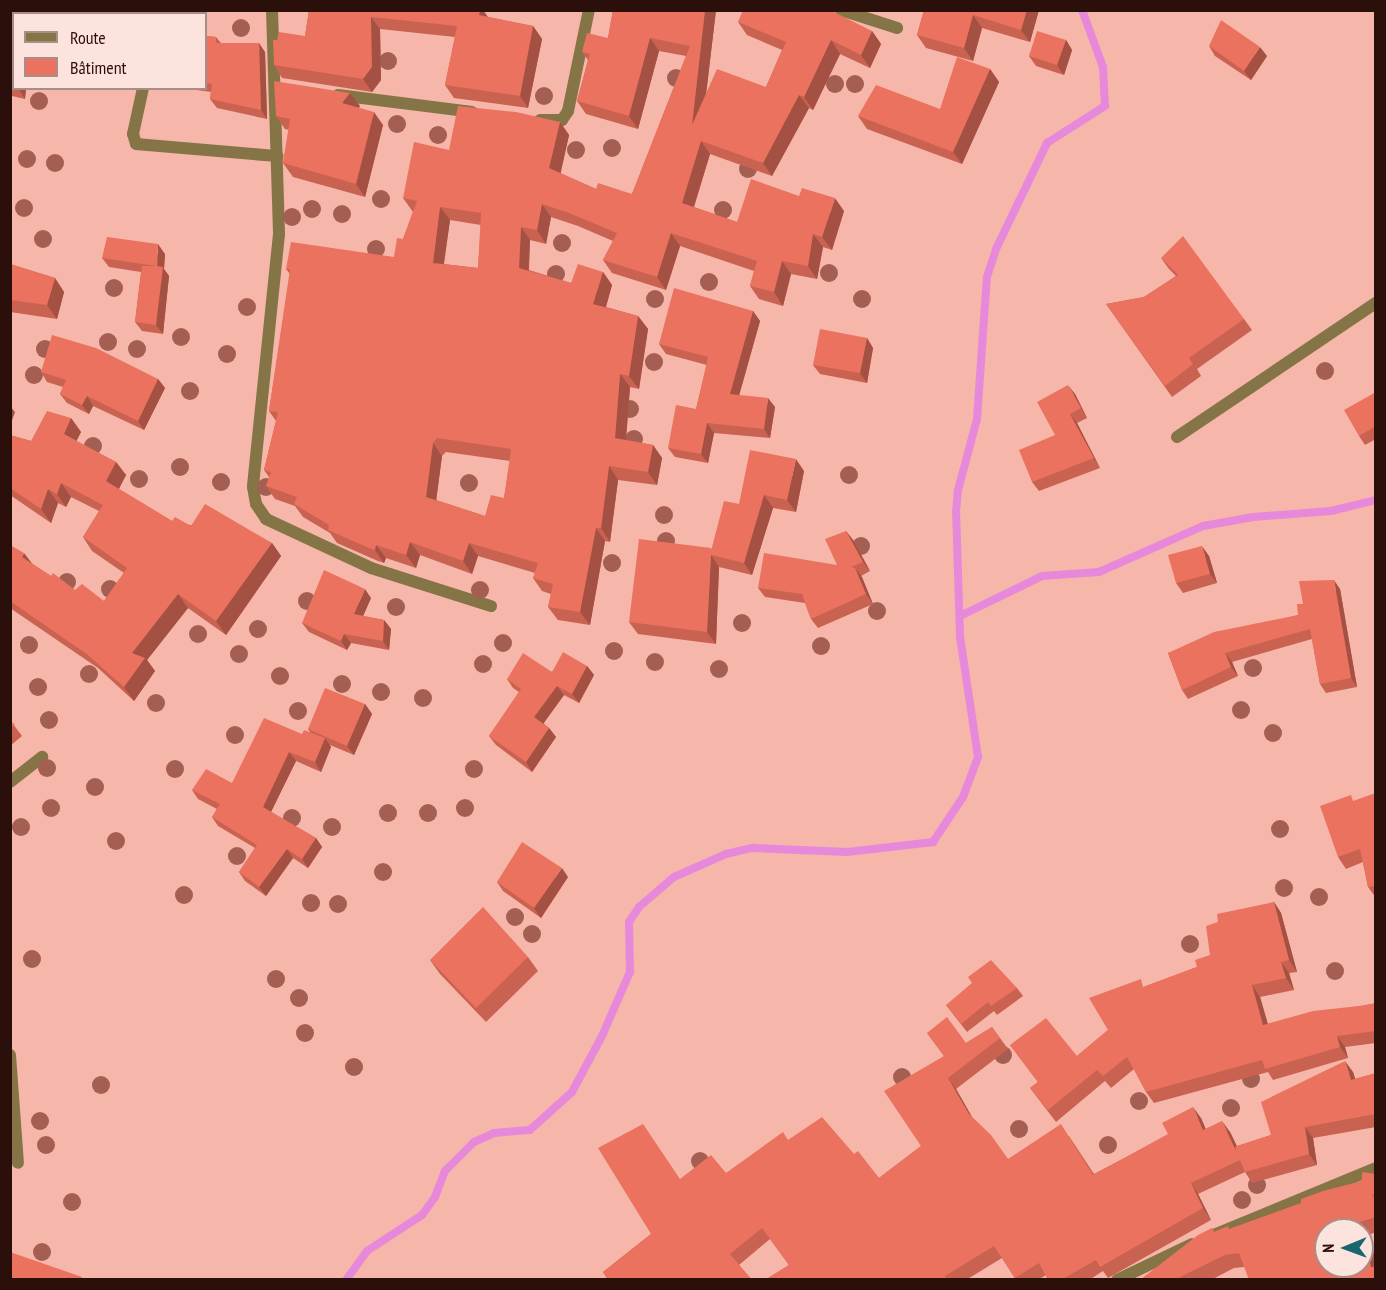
<!DOCTYPE html>
<meta charset="utf-8">
<style>
body{margin:0}
#map{position:relative;width:1386px;height:1290px;overflow:hidden;background:#f6b7aa;font-family:"PT Sans Narrow",sans-serif}
div>[style]{position:absolute}
.stream>*{height:8px;margin:-4px;padding:0 4px;transform-origin:4px;border-radius:4px;background:#e689db}
.street>*{height:12px;margin:-6px;padding:0 6px;transform-origin:6px;border-radius:6px;background:#857546}
.trees>*{width:18px;height:18px;margin:-9px;border-radius:50%;background:#a45e52}
.wall>*{inset:0;background:#c96251}
.shaded-wall>*{inset:0;background:#a45042}
.building>*{inset:0;background:#ea725e}
span{translate:-50% -50%;white-space:nowrap;text-align:center;line-height:1.15;-webkit-text-stroke:5px #fce3dd;paint-order:stroke}
.frame{position:absolute;inset:0;border:12px solid #2b0f0a;pointer-events:none}
.legend{position:absolute;left:12px;top:12px;width:195px;height:78px;box-sizing:border-box;background:#fce3dd;border:2px solid #a88e89;margin:0;padding:8px 10px;list-style:none;font-size:18px;color:#2b0f0a}
.legend li{display:flex;align-items:center;gap:12px;height:30px}
.legend b{width:30px;border:2px solid #a88e89}
.north{position:absolute;left:1314px;top:1218px;width:60px;height:60px;box-sizing:border-box;background:#fce3dd;border:2px solid #a88e89;border-radius:50%;rotate:269deg;font-size:16px;font-weight:700;line-height:24px;text-align:center;color:#2b0f0a}
.north::after{content:'';display:block;margin:auto;width:21px;height:27px;background:#1b6571;clip-path:polygon(50% 0,100% 100%,50% 72%,0 100%)}
</style>
<div id="map">
<div class="stream">
<i style="left:960px;top:616px;width:91px;rotate:-26deg"></i>
<i style="left:1042px;top:576px;width:57px;rotate:-4deg"></i>
<i style="left:1099px;top:572px;width:114px;rotate:-23.9deg"></i>
<i style="left:1203px;top:526px;width:51px;rotate:-10.2deg"></i>
<i style="left:1253px;top:517px;width:78px;rotate:-4.4deg"></i>
<i style="left:1331px;top:511px;width:46px;rotate:-13.7deg"></i>
<i style="left:346px;top:1280px;width:36px;rotate:-54deg"></i>
<i style="left:367px;top:1251px;width:66px;rotate:-33.2deg"></i>
<i style="left:422px;top:1215px;width:22px;rotate:-54deg"></i>
<i style="left:435px;top:1197px;width:28px;rotate:-69deg"></i>
<i style="left:445px;top:1171px;width:41px;rotate:-45deg"></i>
<i style="left:474px;top:1142px;width:22px;rotate:-24deg"></i>
<i style="left:494px;top:1133px;width:36px;rotate:-5deg"></i>
<i style="left:530px;top:1130px;width:57px;rotate:-42.1deg"></i>
<i style="left:572px;top:1092px;width:64px;rotate:-61.8deg"></i>
<i style="left:602px;top:1036px;width:70px;rotate:-66.4deg"></i>
<i style="left:630px;top:972px;width:50px;rotate:-91.1deg"></i>
<i style="left:629px;top:922px;width:18px;rotate:-56deg"></i>
<i style="left:639px;top:907px;width:46px;rotate:-40.6deg"></i>
<i style="left:674px;top:877px;width:57px;rotate:-23.9deg"></i>
<i style="left:726px;top:854px;width:28px;rotate:-13deg"></i>
<i style="left:753px;top:848px;width:94px;rotate:2.4deg"></i>
<i style="left:847px;top:852px;width:87px;rotate:-6.6deg"></i>
<i style="left:933px;top:842px;width:54px;rotate:-56.3deg"></i>
<i style="left:963px;top:797px;width:43px;rotate:-69.4deg"></i>
<i style="left:978px;top:757px;width:122px;rotate:-98.5deg"></i>
<i style="left:960px;top:636px;width:124px;rotate:-91.8deg"></i>
<i style="left:956px;top:512px;width:22px;rotate:-85deg"></i>
<i style="left:958px;top:490px;width:73px;rotate:-75deg"></i>
<i style="left:977px;top:419px;width:142px;rotate:-86deg"></i>
<i style="left:987px;top:277px;width:29px;rotate:-72deg"></i>
<i style="left:996px;top:249px;width:118px;rotate:-64.3deg"></i>
<i style="left:1047px;top:143px;width:69px;rotate:-32.5deg"></i>
<i style="left:1105px;top:106px;width:39px;rotate:-93deg"></i>
<i style="left:1103px;top:67px;width:61px;rotate:-110.2deg"></i>
</div>
<div class="street">
<i style="left:272px;top:10px;width:224px;rotate:88.2deg"></i>
<i style="left:279px;top:234px;width:254px;rotate:95.9deg"></i>
<i style="left:253px;top:487px;width:17px;rotate:80deg"></i>
<i style="left:256px;top:504px;width:18px;rotate:56deg"></i>
<i style="left:266px;top:519px;width:116px;rotate:25deg"></i>
<i style="left:371px;top:568px;width:126px;rotate:17.6deg"></i>
<i style="left:841px;top:10px;width:59px;rotate:17.8deg"></i>
<i style="left:158px;top:14px;width:4px;rotate:-90deg"></i>
<i style="left:143px;top:88px;width:47px;rotate:102.3deg"></i>
<i style="left:133px;top:134px;width:10px;rotate:73deg"></i>
<i style="left:136px;top:144px;width:142px;rotate:4.9deg"></i>
<i style="left:338px;top:95px;width:135px;rotate:7.2deg"></i>
<i style="left:540px;top:120px;width:22px"></i>
<i style="left:562px;top:120px;width:11px;rotate:-56deg"></i>
<i style="left:568px;top:111px;width:103px;rotate:-78.3deg"></i>
<i style="left:1177px;top:437px;width:240px;rotate:-34deg"></i>
<i style="left:10px;top:782px;width:41px;rotate:-38deg"></i>
<i style="left:10px;top:1055px;width:108px;rotate:85.8deg"></i>
<i style="left:1216px;top:1234px;width:173px;rotate:-22.4deg"></i>
<i style="left:1117px;top:1280px;width:83px;rotate:-25.6deg"></i>
</div>
<div class="trees">
<i style="left:241px;top:28px"></i>
<i style="left:388px;top:61px"></i>
<i style="left:676px;top:78px"></i>
<i style="left:835px;top:84px"></i>
<i style="left:855px;top:84px"></i>
<i style="left:544px;top:96px"></i>
<i style="left:39px;top:101px"></i>
<i style="left:397px;top:124px"></i>
<i style="left:438px;top:135px"></i>
<i style="left:612px;top:148px"></i>
<i style="left:576px;top:150px"></i>
<i style="left:27px;top:159px"></i>
<i style="left:55px;top:163px"></i>
<i style="left:748px;top:169px"></i>
<i style="left:381px;top:199px"></i>
<i style="left:24px;top:208px"></i>
<i style="left:312px;top:209px"></i>
<i style="left:723px;top:210px"></i>
<i style="left:342px;top:214px"></i>
<i style="left:292px;top:217px"></i>
<i style="left:43px;top:239px"></i>
<i style="left:562px;top:243px"></i>
<i style="left:376px;top:249px"></i>
<i style="left:829px;top:273px"></i>
<i style="left:556px;top:274px"></i>
<i style="left:709px;top:282px"></i>
<i style="left:114px;top:288px"></i>
<i style="left:655px;top:299px"></i>
<i style="left:862px;top:299px"></i>
<i style="left:247px;top:307px"></i>
<i style="left:181px;top:337px"></i>
<i style="left:108px;top:342px"></i>
<i style="left:45px;top:349px"></i>
<i style="left:137px;top:349px"></i>
<i style="left:227px;top:354px"></i>
<i style="left:654px;top:362px"></i>
<i style="left:1325px;top:371px"></i>
<i style="left:34px;top:375px"></i>
<i style="left:190px;top:391px"></i>
<i style="left:630px;top:409px"></i>
<i style="left:634px;top:439px"></i>
<i style="left:93px;top:446px"></i>
<i style="left:180px;top:467px"></i>
<i style="left:849px;top:475px"></i>
<i style="left:139px;top:479px"></i>
<i style="left:221px;top:482px"></i>
<i style="left:469px;top:483px"></i>
<i style="left:266px;top:487px"></i>
<i style="left:664px;top:515px"></i>
<i style="left:666px;top:541px"></i>
<i style="left:861px;top:546px"></i>
<i style="left:612px;top:563px"></i>
<i style="left:67px;top:582px"></i>
<i style="left:110px;top:589px"></i>
<i style="left:480px;top:590px"></i>
<i style="left:307px;top:601px"></i>
<i style="left:396px;top:607px"></i>
<i style="left:877px;top:611px"></i>
<i style="left:742px;top:623px"></i>
<i style="left:258px;top:629px"></i>
<i style="left:198px;top:634px"></i>
<i style="left:503px;top:643px"></i>
<i style="left:29px;top:645px"></i>
<i style="left:821px;top:646px"></i>
<i style="left:614px;top:651px"></i>
<i style="left:239px;top:654px"></i>
<i style="left:655px;top:662px"></i>
<i style="left:483px;top:664px"></i>
<i style="left:1253px;top:668px"></i>
<i style="left:719px;top:669px"></i>
<i style="left:89px;top:674px"></i>
<i style="left:280px;top:676px"></i>
<i style="left:342px;top:684px"></i>
<i style="left:38px;top:687px"></i>
<i style="left:381px;top:692px"></i>
<i style="left:423px;top:698px"></i>
<i style="left:156px;top:703px"></i>
<i style="left:1241px;top:710px"></i>
<i style="left:298px;top:711px"></i>
<i style="left:49px;top:720px"></i>
<i style="left:1273px;top:733px"></i>
<i style="left:235px;top:735px"></i>
<i style="left:47px;top:768px"></i>
<i style="left:175px;top:769px"></i>
<i style="left:474px;top:769px"></i>
<i style="left:95px;top:787px"></i>
<i style="left:51px;top:808px"></i>
<i style="left:465px;top:808px"></i>
<i style="left:388px;top:813px"></i>
<i style="left:428px;top:813px"></i>
<i style="left:292px;top:818px"></i>
<i style="left:21px;top:827px"></i>
<i style="left:332px;top:827px"></i>
<i style="left:1280px;top:829px"></i>
<i style="left:116px;top:841px"></i>
<i style="left:237px;top:856px"></i>
<i style="left:383px;top:872px"></i>
<i style="left:1284px;top:888px"></i>
<i style="left:184px;top:895px"></i>
<i style="left:1319px;top:897px"></i>
<i style="left:311px;top:903px"></i>
<i style="left:338px;top:904px"></i>
<i style="left:515px;top:917px"></i>
<i style="left:532px;top:934px"></i>
<i style="left:1190px;top:944px"></i>
<i style="left:32px;top:959px"></i>
<i style="left:1335px;top:971px"></i>
<i style="left:276px;top:979px"></i>
<i style="left:299px;top:998px"></i>
<i style="left:305px;top:1033px"></i>
<i style="left:1003px;top:1055px"></i>
<i style="left:354px;top:1067px"></i>
<i style="left:902px;top:1077px"></i>
<i style="left:1251px;top:1079px"></i>
<i style="left:101px;top:1085px"></i>
<i style="left:1139px;top:1101px"></i>
<i style="left:1231px;top:1108px"></i>
<i style="left:40px;top:1121px"></i>
<i style="left:1019px;top:1129px"></i>
<i style="left:46px;top:1145px"></i>
<i style="left:1108px;top:1145px"></i>
<i style="left:700px;top:1161px"></i>
<i style="left:1257px;top:1185px"></i>
<i style="left:1242px;top:1200px"></i>
<i style="left:72px;top:1202px"></i>
<i style="left:42px;top:1252px"></i>
</div>
<div class="wall">
<i style="clip-path:polygon(10px 10px,14px 14px,14px 88px,26px 88px,25px 99px,12px 96px,10px 104px)"></i>
<i style="clip-path:polygon(309px 10px,483px 10px,488px 17px,533px 26px,542px 39px,528px 108px,454px 98px,445px 85px,455px 37px,380px 29px,381px 80px,372px 92px,282px 78px,274px 65px,277px 40px,305px 36px)"></i>
<i style="clip-path:polygon(evenodd,613px 10px,716px 10px,706px 93px,766px 87px,782px 50px,747px 35px,738px 22px,872px 31px,881px 44px,870px 68px,840px 54px,813px 110px,809px 108px,772px 176px,710px 154px,694px 207px,737px 222px,844px 211px,832px 250px,823px 247px,817px 279px,791px 274px,783px 306px,759px 299px,750px 286px,754px 271px,680px 246px,666px 290px,612px 273px,603px 260px,613px 241px,578px 226px,551px 217px,546px 244px,530px 240px,529px 270px,571px 283px,603px 272px,612px 285px,606px 307px,638px 316px,648px 329px,639px 389px,630px 387px,626px 440px,653px 445px,662px 458px,657px 485px,618px 480px,610px 542px,605px 541px,590px 625px,558px 620px,548px 607px,551px 594px,542px 591px,533px 578px,535px 573px,478px 556px,472px 574px,420px 555px,416px 568px,386px 558px,384px 563px,378px 561px,337px 543px,330px 533px,303px 517px,295px 506px,275px 499px,266px 486px,269px 477px,264px 470px,276px 421px,269px 411px,290px 274px,286px 269px,394px 257px,403px 239px,413px 212px,403px 198px,449px 150px,560px 122px,569px 135px,560px 173px,596px 189px,632px 194px,686px 56px,659px 51px,638px 129px,586px 114px,577px 101px,588px 60px,582px 52px,608px 38px,613px 10px,450px 220px,481px 225px,478px 268px,444px 264px,450px 220px,613px 10px,446px 452px,510px 461px,504px 498px,485px 516px,436px 500px,442px 456px,446px 452px)"></i>
<i style="clip-path:polygon(924px 10px,1039px 10px,1030px 42px,982px 28px,973px 61px,926px 48px,917px 35px)"></i>
<i style="clip-path:polygon(206px 36px,216px 37px,221px 43px,265px 52px,267px 119px,217px 108px,210px 99px,211px 92px,182px 88px,206px 88px)"></i>
<i style="clip-path:polygon(1066px 40px,1072px 50px,1064px 75px,1036px 66px,1029px 56px)"></i>
<i style="clip-path:polygon(1209px 46px,1267px 56px,1251px 80px,1215px 56px)"></i>
<i style="clip-path:polygon(990px 69px,999px 82px,962px 164px,867px 129px,858px 116px,940px 109px)"></i>
<i style="clip-path:polygon(360px 106px,359px 108px,383px 125px,365px 197px,293px 177px,283px 163px,289px 130px,285px 129px,276px 116px)"></i>
<i style="clip-path:polygon(165px 254px,164px 269px,169px 276px,163px 334px,142px 331px,135px 322px,141px 272px,109px 267px,102px 258px)"></i>
<i style="clip-path:polygon(1161px 258px,1244px 319px,1252px 330px,1197px 369px,1201px 376px,1172px 397px,1106px 304px,1144px 297px,1176px 276px,1169px 269px)"></i>
<i style="clip-path:polygon(10px 264px,55px 278px,64px 292px,57px 319px,10px 312px)"></i>
<i style="clip-path:polygon(753px 311px,760px 321px,739px 395px,775px 407px,770px 438px,714px 433px,708px 463px,675px 457px,668px 448px,696px 409px,707px 365px,666px 354px,659px 344px)"></i>
<i style="clip-path:polygon(867px 338px,873px 348px,867px 383px,820px 374px,813px 365px)"></i>
<i style="clip-path:polygon(41px 372px,158px 379px,165px 388px,144px 430px,93px 406px,89px 414px,67px 403px,60px 394px,63px 387px,47px 382px)"></i>
<i style="clip-path:polygon(1376px 392px,1376px 439px,1365px 445px,1359px 436px)"></i>
<i style="clip-path:polygon(1075px 394px,1087px 418px,1077px 423px,1100px 468px,1039px 491px,1032px 482px)"></i>
<i style="clip-path:polygon(71px 418px,81px 432px,76px 441px,116px 462px,126px 475px,119px 489px,172px 521px,272px 543px,281px 556px,226px 635px,188px 608px,147px 660px,155px 671px,134px 701px,98px 668px,10px 608px,10px 545px,31px 563px,51px 576px,75px 590px,104px 601px,124px 573px,92px 551px,83px 537px,99px 511px,71px 497px,66px 507px,58px 503px,51px 523px,10px 495px,10px 435px,31px 441px)"></i>
<i style="clip-path:polygon(804px 471px,796px 512px,773px 508px,752px 575px,719px 567px,716px 644px,638px 634px,629px 622px,712px 549px,739px 504px)"></i>
<i style="clip-path:polygon(846px 531px,853px 540px,870px 571px,861px 576px,873px 604px,818px 628px,811px 619px,805px 603px,765px 597px,758px 588px,837px 565px)"></i>
<i style="clip-path:polygon(1209px 556px,1217px 583px,1183px 593px,1176px 583px)"></i>
<i style="clip-path:polygon(1340px 589px,1357px 687px,1326px 693px,1320px 684px,1312px 639px,1232px 662px,1238px 676px,1188px 699px,1182px 690px,1168px 653px,1298px 615px,1303px 604px)"></i>
<i style="clip-path:polygon(371px 598px,363px 616px,384px 620px,391px 629px,389px 650px,351px 643px,347px 650px,309px 632px,302px 623px)"></i>
<i style="clip-path:polygon(587px 666px,594px 675px,579px 703px,564px 695px,543px 723px,549px 728px,556px 737px,532px 772px,496px 745px,489px 736px,519px 692px,513px 688px,507px 679px)"></i>
<i style="clip-path:polygon(365px 704px,372px 714px,354px 755px,330px 745px,331px 747px,321px 772px,296px 761px,271px 812px,316px 838px,322px 847px,308px 868px,293px 858px,266px 896px,245px 881px,239px 872px,255px 848px,218px 826px,212px 817px,217px 809px,198px 799px,192px 790px,232px 783px,302px 734px,310px 732px,308px 729px)"></i>
<i style="clip-path:polygon(10px 720px,22px 736px,10px 746px)"></i>
<i style="clip-path:polygon(1376px 793px,1376px 898px,1368px 887px,1363px 862px,1346px 869px,1338px 857px,1355px 801px)"></i>
<i style="clip-path:polygon(568px 877px,541px 918px,503px 891px,497px 882px)"></i>
<i style="clip-path:polygon(1274px 902px,1281px 913px,1297px 972px,1289px 973px,1294px 990px,1260px 997px,1268px 1024px,1376px 1003px,1376px 1043px,1345px 1047px,1348px 1058px,1273px 1080px,1268px 1072px,1154px 1103px,1146px 1092px,1134px 1069px,1111px 1088px,1105px 1081px,1056px 1122px,1030px 1088px,1038px 1082px,1010px 1045px,1077px 1056px,1108px 1030px,1146px 986px,1197px 967px,1210px 955px,1218px 922px)"></i>
<i style="clip-path:polygon(528px 957px,538px 971px,486px 1022px,440px 974px,430px 960px)"></i>
<i style="clip-path:polygon(1017px 988px,1023px 996px,997px 1015px,994px 1011px,967px 1032px,946px 1005px)"></i>
<i style="clip-path:polygon(992px 1027px,1008px 1049px,956px 1089px,972px 1117px,1008px 1159px,1069px 1136px,1094px 1174px,1201px 1118px,1205px 1129px,1230px 1132px,1237px 1146px,1271px 1135px,1353px 1072px,1355px 1079px,1376px 1073px,1376px 1127px,1313px 1138px,1317px 1165px,1252px 1183px,1245px 1172px,1198px 1194px,1211px 1220px,1108px 1278px,1103px 1271px,1089px 1280px,1048px 1280px,1046px 1275px,1038px 1280px,1016px 1280px,1002px 1258px,966px 1280px,765px 1280px,789px 1265px,770px 1239px,739px 1265px,752px 1280px,608px 1280px,603px 1272px,651px 1234px,680px 1179px,726px 1173px,788px 1140px,854px 1154px,879px 1178px,921px 1146px,944px 1056px,927px 1033px,966px 1043px)"></i>
<i style="clip-path:polygon(1376px 1174px,1376px 1232px,1369px 1235px,1376px 1262px,1376px 1280px,1244px 1267px,1234px 1268px,1211px 1280px,1140px 1280px,1212px 1228px,1215px 1232px,1230px 1229px,1362px 1181px)"></i>
</div>
<div class="shaded-wall">
<i style="clip-path:polygon(480px 10px,483px 10px,489px 19px,479px 15px)"></i>
<i style="clip-path:polygon(705px 10px,716px 10px,701px 138px,692px 125px)"></i>
<i style="clip-path:polygon(1027px 10px,1039px 10px,1030px 42px,1021px 30px)"></i>
<i style="clip-path:polygon(973px 15px,982px 28px,973px 61px,964px 48px)"></i>
<i style="clip-path:polygon(371px 17px,380px 29px,381px 80px,372px 92px,363px 79px)"></i>
<i style="clip-path:polygon(533px 26px,542px 39px,528px 108px,520px 96px)"></i>
<i style="clip-path:polygon(872px 31px,881px 44px,870px 68px,861px 55px)"></i>
<i style="clip-path:polygon(650px 38px,659px 51px,638px 129px,629px 116px)"></i>
<i style="clip-path:polygon(831px 40px,840px 54px,813px 110px,804px 97px)"></i>
<i style="clip-path:polygon(1066px 40px,1072px 50px,1064px 75px,1057px 65px)"></i>
<i style="clip-path:polygon(259px 43px,265px 52px,267px 119px,261px 110px)"></i>
<i style="clip-path:polygon(1260px 47px,1267px 56px,1251px 80px,1244px 71px)"></i>
<i style="clip-path:polygon(990px 69px,999px 82px,962px 164px,953px 152px)"></i>
<i style="clip-path:polygon(18px 88px,26px 88px,25px 99px)"></i>
<i style="clip-path:polygon(350px 93px,360px 106px,352px 116px,342px 103px)"></i>
<i style="clip-path:polygon(799px 95px,809px 108px,772px 176px,763px 163px)"></i>
<i style="clip-path:polygon(374px 112px,383px 125px,365px 197px,356px 184px)"></i>
<i style="clip-path:polygon(560px 122px,569px 135px,559px 181px,549px 168px)"></i>
<i style="clip-path:polygon(701px 141px,710px 154px,691px 216px,682px 203px)"></i>
<i style="clip-path:polygon(835px 198px,844px 211px,832px 250px,822px 237px)"></i>
<i style="clip-path:polygon(542px 204px,551px 217px,546px 244px,537px 230px)"></i>
<i style="clip-path:polygon(440px 207px,450px 220px,442px 276px,433px 263px)"></i>
<i style="clip-path:polygon(521px 227px,530px 240px,528px 281px,519px 268px)"></i>
<i style="clip-path:polygon(671px 233px,680px 246px,666px 290px,657px 277px)"></i>
<i style="clip-path:polygon(813px 234px,823px 247px,817px 279px,808px 266px)"></i>
<i style="clip-path:polygon(158px 244px,165px 254px,164px 269px,169px 276px,163px 334px,156px 325px)"></i>
<i style="clip-path:polygon(782px 261px,791px 274px,783px 306px,774px 292px)"></i>
<i style="clip-path:polygon(603px 272px,612px 285px,603px 317px,593px 304px)"></i>
<i style="clip-path:polygon(55px 278px,64px 292px,57px 319px,47px 305px)"></i>
<i style="clip-path:polygon(753px 311px,760px 321px,737px 403px,730px 394px)"></i>
<i style="clip-path:polygon(638px 316px,648px 329px,639px 389px,629px 376px)"></i>
<i style="clip-path:polygon(867px 338px,873px 348px,867px 383px,860px 373px)"></i>
<i style="clip-path:polygon(620px 374px,630px 387px,625px 451px,615px 438px)"></i>
<i style="clip-path:polygon(158px 379px,165px 388px,144px 430px,138px 421px)"></i>
<i style="clip-path:polygon(1068px 385px,1075px 394px,1087px 418px,1081px 408px)"></i>
<i style="clip-path:polygon(87px 396px,93px 406px,89px 414px,82px 405px)"></i>
<i style="clip-path:polygon(768px 398px,775px 407px,770px 438px,764px 429px)"></i>
<i style="clip-path:polygon(10px 406px,15px 412px,10px 426px)"></i>
<i style="clip-path:polygon(1070px 414px,1077px 423px,1100px 468px,1094px 458px)"></i>
<i style="clip-path:polygon(71px 418px,81px 432px,73px 448px,64px 434px)"></i>
<i style="clip-path:polygon(707px 423px,714px 433px,708px 463px,701px 454px)"></i>
<i style="clip-path:polygon(433px 443px,442px 456px,435px 510px,426px 497px)"></i>
<i style="clip-path:polygon(653px 445px,662px 458px,657px 485px,648px 472px)"></i>
<i style="clip-path:polygon(796px 459px,804px 471px,796px 512px,787px 500px)"></i>
<i style="clip-path:polygon(116px 462px,126px 475px,116px 494px,106px 481px)"></i>
<i style="clip-path:polygon(609px 466px,618px 480px,610px 542px,601px 528px)"></i>
<i style="clip-path:polygon(61px 483px,71px 497px,66px 507px,57px 494px)"></i>
<i style="clip-path:polygon(48px 489px,58px 503px,51px 523px,41px 509px)"></i>
<i style="clip-path:polygon(764px 495px,773px 508px,752px 575px,744px 563px)"></i>
<i style="clip-path:polygon(596px 528px,605px 541px,590px 625px,580px 612px)"></i>
<i style="clip-path:polygon(846px 531px,853px 540px,870px 571px,863px 562px)"></i>
<i style="clip-path:polygon(410px 542px,420px 555px,416px 568px,406px 555px)"></i>
<i style="clip-path:polygon(272px 543px,281px 556px,226px 635px,216px 621px)"></i>
<i style="clip-path:polygon(469px 543px,478px 556px,472px 574px,463px 561px)"></i>
<i style="clip-path:polygon(376px 545px,386px 558px,384px 563px,375px 550px)"></i>
<i style="clip-path:polygon(1202px 546px,1209px 556px,1217px 583px,1210px 574px)"></i>
<i style="clip-path:polygon(24px 553px,34px 566px,22px 557px)"></i>
<i style="clip-path:polygon(711px 555px,719px 567px,716px 644px,707px 632px)"></i>
<i style="clip-path:polygon(855px 568px,862px 577px,873px 604px,866px 594px)"></i>
<i style="clip-path:polygon(1334px 580px,1340px 589px,1357px 687px,1351px 678px)"></i>
<i style="clip-path:polygon(365px 589px,371px 598px,360px 623px,354px 614px)"></i>
<i style="clip-path:polygon(178px 594px,188px 608px,147px 660px,155px 671px,134px 701px,124px 687px,132px 653px)"></i>
<i style="clip-path:polygon(384px 620px,391px 629px,389px 650px,383px 641px)"></i>
<i style="clip-path:polygon(344px 634px,351px 643px,347px 650px,341px 641px)"></i>
<i style="clip-path:polygon(1225px 653px,1232px 662px,1238px 676px,1231px 667px)"></i>
<i style="clip-path:polygon(587px 666px,594px 675px,579px 703px,572px 694px)"></i>
<i style="clip-path:polygon(557px 686px,564px 695px,541px 727px,534px 717px)"></i>
<i style="clip-path:polygon(365px 704px,372px 714px,354px 755px,347px 746px)"></i>
<i style="clip-path:polygon(549px 728px,556px 737px,532px 772px,526px 762px)"></i>
<i style="clip-path:polygon(325px 738px,331px 747px,321px 772px,315px 762px)"></i>
<i style="clip-path:polygon(289px 752px,296px 761px,269px 816px,263px 807px)"></i>
<i style="clip-path:polygon(316px 838px,322px 847px,308px 868px,302px 859px)"></i>
<i style="clip-path:polygon(287px 849px,293px 858px,266px 896px,259px 887px)"></i>
<i style="clip-path:polygon(562px 868px,568px 877px,541px 918px,534px 908px)"></i>
<i style="clip-path:polygon(1274px 902px,1281px 913px,1297px 972px,1289px 960px)"></i>
<i style="clip-path:polygon(1281px 962px,1289px 973px,1294px 990px,1286px 978px)"></i>
<i style="clip-path:polygon(1252px 985px,1260px 997px,1271px 1036px,1263px 1025px)"></i>
<i style="clip-path:polygon(1337px 1036px,1345px 1047px,1348px 1058px,1340px 1047px)"></i>
<i style="clip-path:polygon(1345px 1061px,1353px 1072px,1359px 1092px,1351px 1080px)"></i>
<i style="clip-path:polygon(948px 1078px,956px 1089px,977px 1126px,969px 1114px)"></i>
<i style="clip-path:polygon(1193px 1107px,1201px 1118px,1211px 1141px,1203px 1130px)"></i>
<i style="clip-path:polygon(1222px 1121px,1230px 1132px,1244px 1162px,1236px 1151px)"></i>
<i style="clip-path:polygon(1305px 1127px,1313px 1138px,1317px 1165px,1309px 1154px)"></i>
<i style="clip-path:polygon(1191px 1183px,1198px 1194px,1211px 1220px,1203px 1208px)"></i>
<i style="clip-path:polygon(1360px 1222px,1369px 1235px,1376px 1262px,1376px 1274px,1371px 1267px)"></i>
</div>
<div class="building">
<i style="clip-path:polygon(10px 10px,46px 10px,56px 14px,14px 14px,14px 85px,10px 84px)"></i>
<i style="clip-path:polygon(59px 10px,69px 10px,83px 14px,58px 14px)"></i>
<i style="clip-path:polygon(309px 10px,480px 10px,479px 15px,533px 26px,520px 96px,445px 85px,457px 26px,371px 17px,372px 67px,363px 79px,274px 65px,273px 40px,277px 40px,279px 32px,305px 36px)"></i>
<i style="clip-path:polygon(evenodd,613px 10px,705px 10px,692px 125px,717px 69px,766px 87px,786px 42px,738px 22px,743px 10px,830px 10px,872px 31px,861px 55px,831px 40px,804px 97px,799px 95px,763px 163px,701px 141px,682px 203px,737px 222px,751px 179px,799px 196px,802px 188px,835px 198px,822px 237px,813px 234px,808px 266px,782px 261px,774px 292px,750px 286px,757px 261px,671px 233px,657px 277px,603px 260px,617px 233px,569px 213px,542px 204px,537px 230px,521px 227px,519px 268px,571px 283px,578px 264px,603px 272px,593px 304px,638px 316px,629px 376px,620px 374px,615px 438px,653px 445px,648px 472px,609px 466px,601px 528px,596px 528px,580px 612px,548px 607px,553px 584px,533px 578px,538px 563px,469px 543px,463px 561px,410px 542px,406px 555px,376px 545px,375px 550px,369px 548px,328px 530px,329px 525px,294px 504px,297px 497px,266px 486px,271px 472px,264px 470px,278px 412px,269px 411px,290px 269px,286px 269px,291px 242px,394px 257px,397px 238px,403px 239px,417px 201px,403px 198px,414px 142px,449px 150px,458px 106px,516px 112px,560px 122px,549px 168px,596px 189px,598px 183px,632px 194px,690px 46px,650px 38px,629px 116px,577px 101px,590px 54px,582px 52px,587px 33px,608px 38px,613px 10px,440px 207px,481px 213px,478px 268px,433px 263px,440px 207px,613px 10px,437px 438px,511px 449px,504px 498px,491px 495px,485px 516px,426px 497px,433px 443px,437px 438px)"></i>
<i style="clip-path:polygon(924px 10px,1027px 10px,1021px 30px,973px 15px,964px 48px,917px 35px)"></i>
<i style="clip-path:polygon(1221px 20px,1260px 47px,1244px 71px,1209px 46px)"></i>
<i style="clip-path:polygon(1037px 31px,1066px 40px,1057px 65px,1029px 56px)"></i>
<i style="clip-path:polygon(206px 36px,216px 37px,216px 43px,259px 43px,261px 110px,210px 99px,212px 84px,206px 83px)"></i>
<i style="clip-path:polygon(957px 57px,990px 69px,953px 152px,858px 116px,876px 85px,940px 109px)"></i>
<i style="clip-path:polygon(274px 81px,350px 93px,342px 103px,374px 112px,356px 184px,283px 163px,290px 119px,276px 116px)"></i>
<i style="clip-path:polygon(1183px 236px,1244px 319px,1189px 358px,1193px 364px,1165px 386px,1106px 304px,1144px 297px,1178px 275px,1161px 258px)"></i>
<i style="clip-path:polygon(107px 237px,158px 244px,157px 266px,163px 267px,156px 325px,135px 322px,142px 266px,156px 266px,102px 258px)"></i>
<i style="clip-path:polygon(10px 264px,55px 278px,47px 305px,10px 300px)"></i>
<i style="clip-path:polygon(674px 288px,753px 311px,730px 394px,768px 398px,764px 429px,707px 423px,701px 454px,668px 448px,676px 405px,696px 409px,708px 357px,659px 344px)"></i>
<i style="clip-path:polygon(820px 329px,867px 338px,860px 373px,813px 365px)"></i>
<i style="clip-path:polygon(52px 335px,96px 348px,158px 379px,138px 421px,87px 396px,82px 405px,60px 394px,66px 380px,41px 372px)"></i>
<i style="clip-path:polygon(1068px 385px,1081px 408px,1070px 414px,1094px 458px,1032px 482px,1019px 450px,1055px 435px,1037px 402px)"></i>
<i style="clip-path:polygon(1376px 392px,1376px 426px,1359px 436px,1344px 410px)"></i>
<i style="clip-path:polygon(47px 411px,71px 418px,64px 434px,116px 462px,106px 481px,172px 521px,175px 517px,191px 526px,205px 504px,272px 543px,216px 621px,178px 594px,132px 653px,145px 658px,124px 687px,88px 655px,10px 601px,10px 545px,24px 553px,22px 557px,51px 576px,53px 573px,75px 590px,82px 584px,104px 601px,127px 568px,83px 537px,103px 505px,61px 483px,57px 494px,48px 489px,41px 509px,10px 488px,10px 435px,31px 441px)"></i>
<i style="clip-path:polygon(750px 450px,796px 459px,787px 500px,764px 495px,744px 563px,711px 555px,707px 632px,629px 622px,639px 539px,711px 548px,711px 551px,724px 501px,739px 504px)"></i>
<i style="clip-path:polygon(846px 531px,863px 562px,851px 567px,855px 568px,866px 594px,811px 619px,802px 594px,758px 588px,764px 553px,837px 565px,825px 539px)"></i>
<i style="clip-path:polygon(1202px 546px,1210px 574px,1176px 583px,1168px 555px)"></i>
<i style="clip-path:polygon(324px 570px,365px 589px,354px 614px,384px 620px,383px 641px,344px 634px,341px 641px,302px 623px)"></i>
<i style="clip-path:polygon(1334px 580px,1351px 678px,1320px 684px,1310px 629px,1225px 653px,1231px 667px,1182px 690px,1168px 653px,1214px 632px,1298px 615px,1297px 604px,1303px 604px,1299px 581px)"></i>
<i style="clip-path:polygon(563px 652px,587px 666px,572px 694px,557px 686px,534px 717px,549px 728px,526px 762px,489px 736px,521px 689px,507px 679px,523px 653px,552px 672px)"></i>
<i style="clip-path:polygon(325px 688px,365px 704px,347px 746px,308px 729px)"></i>
<i style="clip-path:polygon(264px 718px,302px 734px,304px 730px,325px 738px,315px 762px,289px 752px,263px 807px,316px 838px,302px 859px,287px 849px,259px 887px,239px 872px,257px 845px,212px 817px,220px 804px,192px 790px,206px 769px,232px 783px)"></i>
<i style="clip-path:polygon(10px 720px,15px 725px,10px 728px)"></i>
<i style="clip-path:polygon(1376px 793px,1376px 886px,1368px 887px,1360px 849px,1338px 857px,1320px 806px,1351px 795px,1353px 801px)"></i>
<i style="clip-path:polygon(522px 842px,562px 868px,534px 908px,497px 882px)"></i>
<i style="clip-path:polygon(1274px 902px,1289px 960px,1281px 962px,1286px 978px,1252px 985px,1263px 1025px,1313px 1011px,1368px 1005px,1376px 1003px,1376px 1031px,1337px 1036px,1340px 1047px,1265px 1069px,1262px 1060px,1146px 1092px,1127px 1057px,1103px 1076px,1097px 1070px,1048px 1110px,1030px 1088px,1038px 1082px,1010px 1045px,1046px 1018px,1077px 1056px,1108px 1030px,1089px 998px,1141px 979px,1143px 987px,1197px 967px,1195px 960px,1210px 955px,1206px 926px,1218px 922px,1217px 914px)"></i>
<i style="clip-path:polygon(483px 907px,528px 957px,476px 1008px,430px 960px)"></i>
<i style="clip-path:polygon(991px 960px,1017px 988px,991px 1006px,988px 1002px,961px 1024px,946px 1005px,972px 983px,968px 977px)"></i>
<i style="clip-path:polygon(947px 1017px,966px 1043px,992px 1027px,1000px 1038px,948px 1078px,969px 1114px,991px 1135px,1008px 1159px,1061px 1124px,1093px 1175px,1168px 1134px,1162px 1123px,1193px 1107px,1203px 1130px,1222px 1121px,1236px 1151px,1235px 1147px,1271px 1135px,1261px 1102px,1345px 1061px,1351px 1080px,1376px 1073px,1376px 1114px,1305px 1127px,1309px 1154px,1245px 1172px,1240px 1160px,1191px 1183px,1203px 1208px,1100px 1267px,1096px 1260px,1061px 1280px,1048px 1280px,1039px 1263px,1015px 1278px,994px 1246px,945px 1276px,947px 1280px,765px 1280px,789px 1265px,762px 1228px,730px 1254px,752px 1280px,609px 1280px,603px 1272px,651px 1234px,598px 1148px,643px 1124px,680px 1179px,711px 1155px,726px 1173px,783px 1132px,788px 1140px,822px 1117px,854px 1154px,858px 1151px,879px 1178px,921px 1146px,884px 1091px,944px 1056px,927px 1033px)"></i>
<i style="clip-path:polygon(1362px 1172px,1376px 1174px,1376px 1194px,1372px 1194px,1376px 1203px,1376px 1217px,1360px 1222px,1362px 1230px,1326px 1230px,1326px 1266px,1362px 1266px,1362px 1232px,1371px 1267px,1376px 1267px,1376px 1280px,1249px 1280px,1239px 1253px,1225px 1255px,1174px 1280px,1140px 1280px,1198px 1235px,1212px 1228px,1214px 1232px,1228px 1226px,1229px 1229px,1301px 1203px,1301px 1199px,1323px 1191px,1362px 1181px)"></i>
<i style="clip-path:polygon(10px 1252px,82px 1277px,81px 1280px,10px 1280px)"></i>
</div>
<div class="frame"></div>
<ul class="legend">
<li><b style="height:8px;background:#857546"></b>Route</li>
<li><b style="height:16px;background:#ea725e"></b>Bâtiment</li>
</ul>
<div class="north">N</div>
</div>
